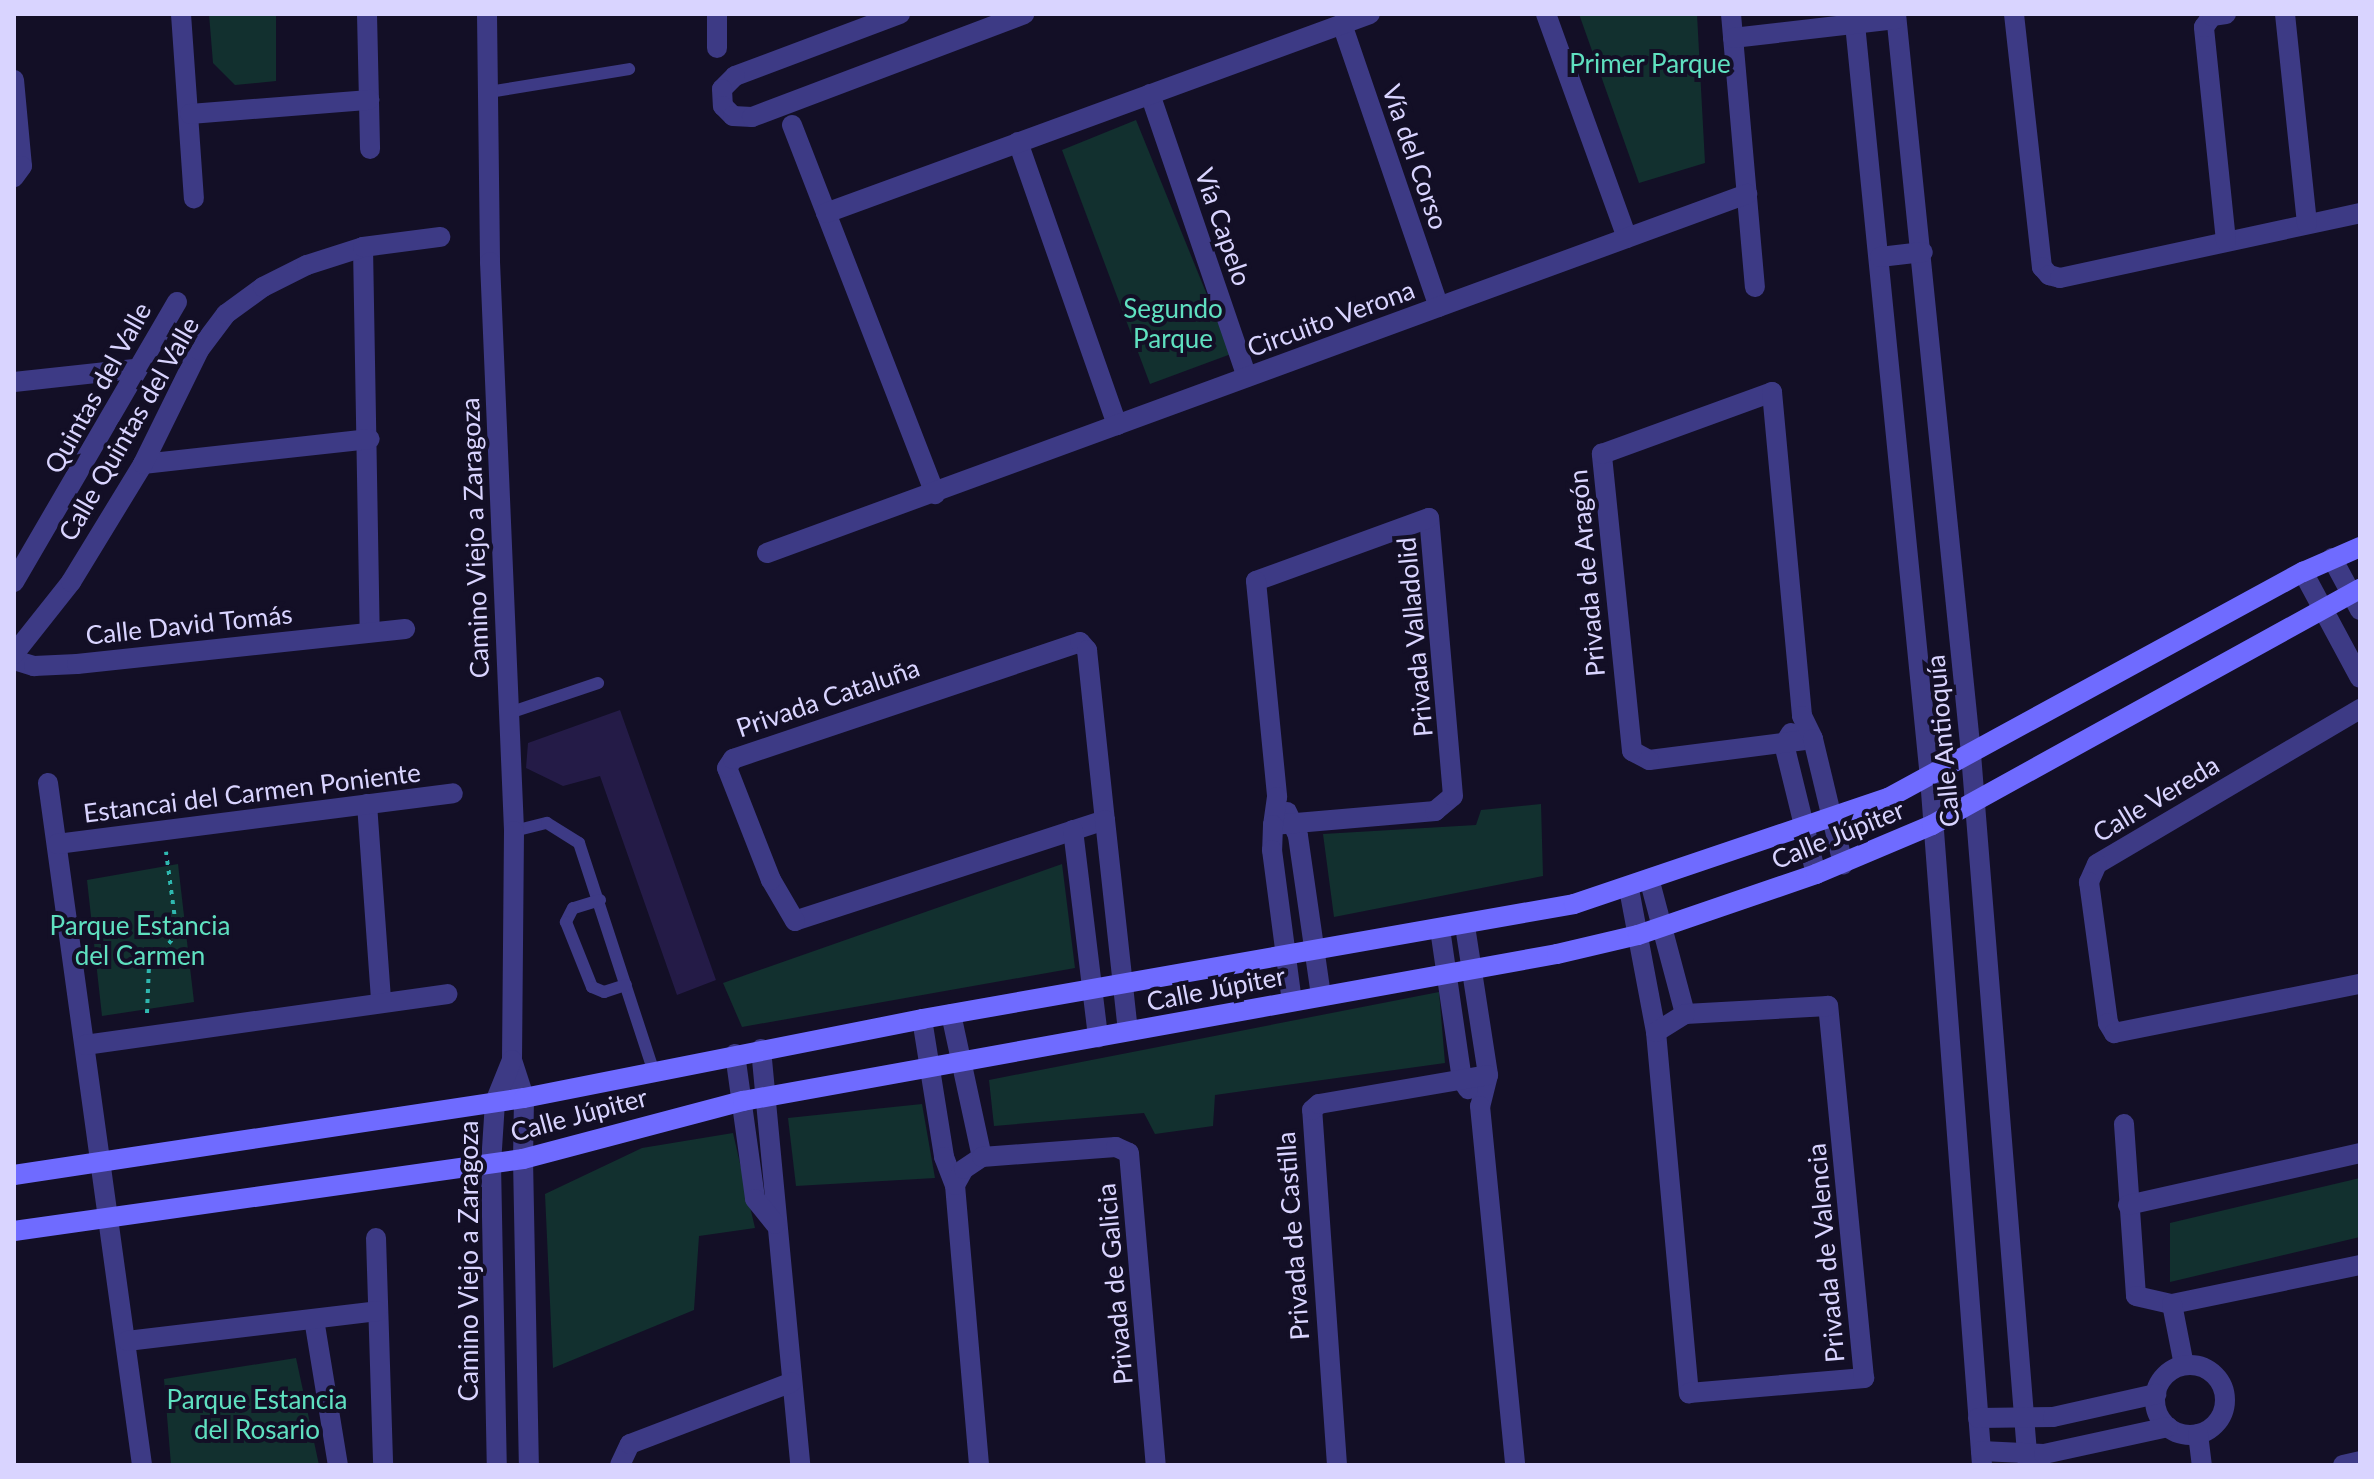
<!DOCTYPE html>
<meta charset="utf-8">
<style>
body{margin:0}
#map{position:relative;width:2374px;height:1479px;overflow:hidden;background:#130f26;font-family:Lato,sans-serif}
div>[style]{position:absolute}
.green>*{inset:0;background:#12302f}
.building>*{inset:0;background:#241b47}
.path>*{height:4px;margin-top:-2px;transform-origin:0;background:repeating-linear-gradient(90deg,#2fb8b0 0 4px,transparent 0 10px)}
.service>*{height:12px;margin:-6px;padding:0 6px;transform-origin:6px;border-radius:6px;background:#3d3a85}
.minor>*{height:20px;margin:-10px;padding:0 10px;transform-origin:10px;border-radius:10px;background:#3d3a85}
.minor>.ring{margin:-10px;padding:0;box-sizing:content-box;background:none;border:20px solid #3d3a85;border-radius:50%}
.tertiary>*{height:20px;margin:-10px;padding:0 10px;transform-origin:10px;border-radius:10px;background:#3d3a85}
.secondary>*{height:20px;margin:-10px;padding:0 10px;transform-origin:10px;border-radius:10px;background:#6f6bff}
span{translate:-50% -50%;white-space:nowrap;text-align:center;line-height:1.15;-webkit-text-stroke:8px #130f26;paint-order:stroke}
.park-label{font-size:26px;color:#5fe0c0}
.street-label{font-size:26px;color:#d9d4ff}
.frame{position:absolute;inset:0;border:16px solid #d9d4ff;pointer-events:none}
</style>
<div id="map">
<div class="green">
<i style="clip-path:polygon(209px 14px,276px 14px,276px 81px,235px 85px,213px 63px)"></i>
<i style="clip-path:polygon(1579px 14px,1697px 14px,1705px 163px,1639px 183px)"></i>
<i style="clip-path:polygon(1136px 120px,1231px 354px,1150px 384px,1062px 150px)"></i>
<i style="clip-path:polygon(1541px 804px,1543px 876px,1334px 917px,1323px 834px,1476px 825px,1481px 810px)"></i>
<i style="clip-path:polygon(178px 864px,194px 1002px,102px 1016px,87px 880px)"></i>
<i style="clip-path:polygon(1062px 864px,1075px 968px,742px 1027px,723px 983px)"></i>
<i style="clip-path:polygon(1439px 992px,1445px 1063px,1215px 1095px,1213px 1126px,1155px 1134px,1144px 1113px,994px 1126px,989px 1080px)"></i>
<i style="clip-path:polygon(922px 1104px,935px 1178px,796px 1186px,788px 1118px)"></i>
<i style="clip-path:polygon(733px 1133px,755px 1228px,699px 1236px,694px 1310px,553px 1368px,545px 1194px,642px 1148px)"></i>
<i style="clip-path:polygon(2360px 1178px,2360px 1237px,2170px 1282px,2170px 1223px)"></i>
<i style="clip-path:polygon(296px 1358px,319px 1465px,171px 1465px,164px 1379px)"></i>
</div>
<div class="building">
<i style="clip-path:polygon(620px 710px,716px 980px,677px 995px,600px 776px,563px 786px,526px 768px,528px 743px)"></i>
</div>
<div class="path">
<i style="left:147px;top:1013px;width:47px;rotate:-87.6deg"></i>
<i style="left:149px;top:966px;width:43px;rotate:-48.8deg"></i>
<i style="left:177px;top:934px;width:83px;rotate:-97.6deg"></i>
</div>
<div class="service">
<i style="left:489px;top:92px;width:142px;rotate:-9.3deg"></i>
<i style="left:509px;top:713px;width:94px;rotate:-18.6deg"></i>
<i style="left:514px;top:831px;width:34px;rotate:-14deg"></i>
<i style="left:547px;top:823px;width:38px;rotate:32deg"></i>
<i style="left:579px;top:843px;width:239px;rotate:71.9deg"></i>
<i style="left:600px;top:900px;width:28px;rotate:163deg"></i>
<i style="left:573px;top:908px;width:16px;rotate:117deg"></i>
<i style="left:566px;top:922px;width:70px;rotate:68.2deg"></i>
<i style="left:592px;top:987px;width:13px;rotate:23deg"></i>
<i style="left:604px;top:992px;width:23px;rotate:-18deg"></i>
</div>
<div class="minor">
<i style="left:181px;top:14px;width:185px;rotate:86deg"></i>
<i style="left:367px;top:14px;width:135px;rotate:88.7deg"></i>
<i style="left:900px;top:14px;width:176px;rotate:159.4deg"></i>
<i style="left:735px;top:76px;width:18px;rotate:135deg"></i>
<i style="left:722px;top:89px;width:17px;rotate:87deg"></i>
<i style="left:723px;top:106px;width:14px;rotate:45deg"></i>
<i style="left:733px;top:116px;width:19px;rotate:3deg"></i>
<i style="left:752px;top:117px;width:291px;rotate:-20.7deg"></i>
<i style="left:1546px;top:14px;width:238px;rotate:70.1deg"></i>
<i style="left:1731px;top:14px;width:274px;rotate:85deg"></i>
<i style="left:1854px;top:14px;width:768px;rotate:84.32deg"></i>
<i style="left:1930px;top:778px;width:689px;rotate:85.67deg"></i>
<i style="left:1896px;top:14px;width:744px;rotate:84.21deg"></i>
<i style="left:1971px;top:754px;width:713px;rotate:85.42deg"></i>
<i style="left:2014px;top:14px;width:255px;rotate:83.7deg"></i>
<i style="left:2042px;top:267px;width:11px;rotate:49deg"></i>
<i style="left:2049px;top:275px;width:11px;rotate:15deg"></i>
<i style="left:2060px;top:278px;width:307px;rotate:-12.2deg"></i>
<i style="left:2285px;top:14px;width:211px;rotate:84deg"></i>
<i style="left:1342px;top:24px;width:299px;rotate:71.1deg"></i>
<i style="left:1733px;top:38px;width:164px;rotate:-6.6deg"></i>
<i style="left:717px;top:48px;width:34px;rotate:-90deg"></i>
<i style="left:14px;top:80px;width:86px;rotate:84.7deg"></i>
<i style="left:22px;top:166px;width:14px;rotate:126deg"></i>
<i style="left:1150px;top:94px;width:299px;rotate:71.1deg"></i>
<i style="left:190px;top:114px;width:180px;rotate:-4.5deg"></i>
<i style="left:792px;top:125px;width:396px;rotate:68.8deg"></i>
<i style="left:1018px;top:142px;width:300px;rotate:70.7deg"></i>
<i style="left:826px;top:213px;width:579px;rotate:-20.09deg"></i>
<i style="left:2226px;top:241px;width:215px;rotate:-95.9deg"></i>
<i style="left:2204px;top:27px;width:14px;rotate:-54deg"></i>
<i style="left:2212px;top:16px;width:14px;rotate:-8deg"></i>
<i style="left:363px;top:247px;width:385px;rotate:89deg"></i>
<i style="left:1880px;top:257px;width:43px;rotate:-6.6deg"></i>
<i style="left:14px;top:382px;width:121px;rotate:-6.2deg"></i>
<i style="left:143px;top:464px;width:228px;rotate:-6.3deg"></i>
<i style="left:767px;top:553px;width:1044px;rotate:-20.12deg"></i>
<i style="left:2332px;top:558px;width:59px;rotate:61.7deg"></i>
<i style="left:2303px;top:572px;width:120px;rotate:61.7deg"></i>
<i style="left:14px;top:660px;width:21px;rotate:17deg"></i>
<i style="left:34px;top:666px;width:43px;rotate:-2.7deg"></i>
<i style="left:77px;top:664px;width:330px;rotate:-6.1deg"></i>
<i style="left:2360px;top:709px;width:305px;rotate:149.5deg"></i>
<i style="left:2097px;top:864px;width:20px;rotate:114deg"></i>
<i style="left:2089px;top:882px;width:142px;rotate:82.3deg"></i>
<i style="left:2108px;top:1023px;width:12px;rotate:59deg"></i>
<i style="left:2114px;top:1033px;width:251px;rotate:-11.3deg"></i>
<i style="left:1791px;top:733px;width:13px;rotate:122deg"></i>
<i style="left:1784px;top:744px;width:134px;rotate:76.2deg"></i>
<i style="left:1813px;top:739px;width:165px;rotate:172.7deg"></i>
<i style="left:1649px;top:760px;width:19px;rotate:-152deg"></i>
<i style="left:1632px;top:751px;width:299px;rotate:-95.8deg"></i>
<i style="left:1602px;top:454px;width:181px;rotate:-20deg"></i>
<i style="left:1772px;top:392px;width:325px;rotate:84.7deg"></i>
<i style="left:1802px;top:716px;width:25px;rotate:64deg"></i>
<i style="left:1813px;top:739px;width:129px;rotate:76.5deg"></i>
<i style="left:48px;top:783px;width:688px;rotate:82.15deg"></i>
<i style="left:367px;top:804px;width:197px;rotate:85.9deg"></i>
<i style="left:1287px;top:812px;width:26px;rotate:65deg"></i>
<i style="left:1298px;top:836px;width:161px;rotate:81.8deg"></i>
<i style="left:1105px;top:820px;width:326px;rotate:162deg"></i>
<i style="left:795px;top:921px;width:48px;rotate:-120.3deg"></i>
<i style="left:771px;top:880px;width:120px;rotate:-111.4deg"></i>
<i style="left:727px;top:768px;width:11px;rotate:-56deg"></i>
<i style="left:733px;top:759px;width:366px;rotate:-18.6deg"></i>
<i style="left:1080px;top:642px;width:11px;rotate:49deg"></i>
<i style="left:1087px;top:650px;width:171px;rotate:84deg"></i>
<i style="left:1105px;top:820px;width:212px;rotate:83.8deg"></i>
<i style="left:1273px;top:825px;width:163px;rotate:-4.9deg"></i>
<i style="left:1435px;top:811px;width:23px;rotate:-40deg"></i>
<i style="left:1453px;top:796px;width:279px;rotate:-94.9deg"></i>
<i style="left:1429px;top:518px;width:184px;rotate:160deg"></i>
<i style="left:1256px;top:581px;width:217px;rotate:84.4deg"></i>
<i style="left:1277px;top:797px;width:28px;rotate:98deg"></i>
<i style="left:1273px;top:825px;width:25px;rotate:92deg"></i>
<i style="left:1272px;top:850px;width:152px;rotate:82.5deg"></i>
<i style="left:1073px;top:830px;width:209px;rotate:83.1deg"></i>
<i style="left:57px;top:844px;width:399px;rotate:-7.3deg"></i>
<i style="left:1650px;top:882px;width:137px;rotate:75.1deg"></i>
<i style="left:1629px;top:889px;width:146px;rotate:79.3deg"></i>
<i style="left:1656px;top:1032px;width:363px;rotate:84.8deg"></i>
<i style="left:1689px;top:1393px;width:176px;rotate:-4.9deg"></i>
<i style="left:1864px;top:1378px;width:374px;rotate:-95.5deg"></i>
<i style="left:1828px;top:1006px;width:143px;rotate:176.8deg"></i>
<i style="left:1685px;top:1014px;width:34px;rotate:148deg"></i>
<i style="left:1465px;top:926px;width:151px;rotate:81.2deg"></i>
<i style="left:1488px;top:1075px;width:32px;rotate:104deg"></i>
<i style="left:1480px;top:1106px;width:361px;rotate:84.4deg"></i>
<i style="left:1440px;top:929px;width:153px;rotate:81.7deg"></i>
<i style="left:1462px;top:1080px;width:11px;rotate:56deg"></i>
<i style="left:951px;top:1014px;width:146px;rotate:77.8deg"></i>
<i style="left:922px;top:1019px;width:140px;rotate:80.9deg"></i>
<i style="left:944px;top:1157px;width:30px;rotate:69deg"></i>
<i style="left:955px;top:1185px;width:281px;rotate:85.1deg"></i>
<i style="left:85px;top:1045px;width:366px;rotate:-8deg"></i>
<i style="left:761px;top:1049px;width:418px;rotate:84.6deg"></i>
<i style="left:735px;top:1054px;width:146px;rotate:82.1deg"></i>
<i style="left:755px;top:1199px;width:32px;rotate:51deg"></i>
<i style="left:2124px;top:1124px;width:172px;rotate:86deg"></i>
<i style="left:2136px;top:1296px;width:37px;rotate:13deg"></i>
<i style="left:2172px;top:1304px;width:192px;rotate:-11.7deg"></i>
<i style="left:523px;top:1159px;width:306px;rotate:88.9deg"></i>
<i style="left:491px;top:1164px;width:301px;rotate:88.9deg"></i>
<i style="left:955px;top:1185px;width:18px;rotate:-61deg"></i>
<i style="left:964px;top:1169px;width:22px;rotate:-34deg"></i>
<i style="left:982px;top:1157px;width:134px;rotate:-4.3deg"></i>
<i style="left:1116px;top:1147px;width:14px;rotate:25deg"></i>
<i style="left:1129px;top:1153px;width:313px;rotate:85.1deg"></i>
<i style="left:2128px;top:1205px;width:238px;rotate:-12.6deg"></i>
<i style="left:376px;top:1238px;width:227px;rotate:88.2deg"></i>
<i style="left:2172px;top:1304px;width:62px;rotate:78.9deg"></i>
<i style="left:314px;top:1319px;width:148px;rotate:80.7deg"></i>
<i style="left:127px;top:1341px;width:252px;rotate:-6.8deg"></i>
<i class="ring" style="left:2155px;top:1365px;width:50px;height:50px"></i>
<i style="left:1978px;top:1418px;width:75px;rotate:-0.8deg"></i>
<i style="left:2053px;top:1417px;width:106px;rotate:-12.6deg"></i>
<i style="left:2198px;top:1434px;width:31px;rotate:83deg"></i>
<i style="left:1981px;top:1451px;width:63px;rotate:2.7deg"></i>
<i style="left:2044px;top:1454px;width:127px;rotate:-12.3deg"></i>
<i style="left:620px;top:1465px;width:23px;rotate:-65deg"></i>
<i style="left:630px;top:1444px;width:173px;rotate:-20.9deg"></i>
<i style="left:1337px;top:1465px;width:356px;rotate:-94deg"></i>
<i style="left:1312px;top:1110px;width:9px;rotate:-41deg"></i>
<i style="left:1319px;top:1104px;width:171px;rotate:-9.7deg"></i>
<i style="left:2343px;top:1465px;width:17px;rotate:-13deg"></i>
</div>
<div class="tertiary">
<i style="left:487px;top:14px;width:248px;rotate:89.3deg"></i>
<i style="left:490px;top:262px;width:570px;rotate:87.58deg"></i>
<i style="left:514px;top:831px;width:229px;rotate:90.5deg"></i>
<i style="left:512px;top:1060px;width:40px;rotate:72deg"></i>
<i style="left:524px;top:1098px;width:61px;rotate:90.9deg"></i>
<i style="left:14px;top:582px;width:324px;rotate:-59.8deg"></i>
<i style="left:14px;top:654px;width:92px;rotate:-51.6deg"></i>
<i style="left:71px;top:582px;width:138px;rotate:-58.6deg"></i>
<i style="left:143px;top:464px;width:127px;rotate:-63.8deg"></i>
<i style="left:199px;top:350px;width:45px;rotate:-53.1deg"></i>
<i style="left:226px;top:314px;width:46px;rotate:-36.1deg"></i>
<i style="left:263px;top:287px;width:49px;rotate:-26.6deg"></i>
<i style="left:307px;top:265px;width:59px;rotate:-17.8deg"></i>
<i style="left:363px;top:247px;width:78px;rotate:-7.4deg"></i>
<i style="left:491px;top:1164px;width:62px;rotate:-86.3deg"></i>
<i style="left:495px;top:1102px;width:45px;rotate:-68deg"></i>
</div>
<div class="secondary">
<i style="left:14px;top:1175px;width:516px;rotate:-8.59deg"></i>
<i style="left:524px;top:1098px;width:406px;rotate:-11.2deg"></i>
<i style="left:922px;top:1019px;width:662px;rotate:-10deg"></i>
<i style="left:1574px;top:904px;width:331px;rotate:-18.7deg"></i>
<i style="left:1888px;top:798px;width:473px;rotate:-28.6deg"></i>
<i style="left:2303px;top:572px;width:62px;rotate:-23.7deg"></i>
<i style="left:14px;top:1231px;width:514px;rotate:-8.05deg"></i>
<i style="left:523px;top:1159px;width:228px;rotate:-14.8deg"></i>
<i style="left:743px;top:1101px;width:827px;rotate:-10.24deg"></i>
<i style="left:1557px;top:954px;width:83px;rotate:-13.2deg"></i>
<i style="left:1638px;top:935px;width:188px;rotate:-18.9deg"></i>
<i style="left:1816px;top:874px;width:126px;rotate:-22.9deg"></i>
<i style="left:1932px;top:825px;width:489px;rotate:-28.9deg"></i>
</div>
<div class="park-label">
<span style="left:1650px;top:64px">Primer Parque</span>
<span style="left:1173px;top:324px">Segundo<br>Parque</span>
<span style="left:140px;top:941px">Parque Estancia<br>del Carmen</span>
<span style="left:257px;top:1415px">Parque Estancia<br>del Rosario</span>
</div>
<div class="street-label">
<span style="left:1415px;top:157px;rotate:71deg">Vía del Corso</span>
<span style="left:1223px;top:227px;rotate:71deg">Vía Capelo</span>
<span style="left:1331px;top:319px;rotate:-20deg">Circuito Verona</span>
<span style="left:98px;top:388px;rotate:-61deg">Quintas del Valle</span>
<span style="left:129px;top:429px;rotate:-60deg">Calle Quintas del Valle</span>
<span style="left:475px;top:538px;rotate:-92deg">Camino Viejo a Zaragoza</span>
<span style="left:1587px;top:573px;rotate:-95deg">Privada de Aragón</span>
<span style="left:189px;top:625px;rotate:-6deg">Calle David Tomás</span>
<span style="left:1415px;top:637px;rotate:-95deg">Privada Valladolid</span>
<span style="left:828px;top:698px;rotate:-19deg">Privada Cataluña</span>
<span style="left:1943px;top:741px;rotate:-95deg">Calle Antioquía</span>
<span style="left:252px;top:793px;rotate:-7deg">Estancai del Carmen Poniente</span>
<span style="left:2156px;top:799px;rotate:-31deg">Calle Vereda</span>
<span style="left:1838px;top:835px;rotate:-22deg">Calle Júpiter</span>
<span style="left:1216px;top:989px;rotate:-11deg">Calle Júpiter</span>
<span style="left:579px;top:1115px;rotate:-15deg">Calle Júpiter</span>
<span style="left:1293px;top:1236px;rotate:-94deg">Privada de Castilla</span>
<span style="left:1826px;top:1253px;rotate:-95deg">Privada de Valencia</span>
<span style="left:469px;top:1261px;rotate:-90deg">Camino Viejo a Zaragoza</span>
<span style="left:1115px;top:1284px;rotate:-95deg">Privada de Galicia</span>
</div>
<div class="frame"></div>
</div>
